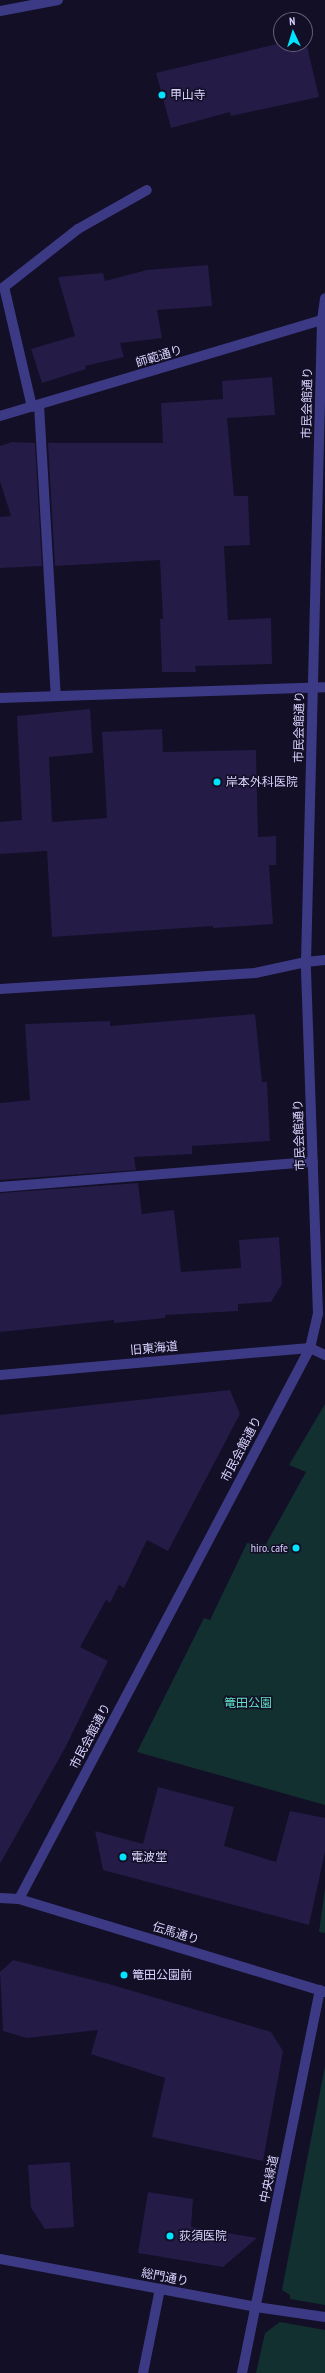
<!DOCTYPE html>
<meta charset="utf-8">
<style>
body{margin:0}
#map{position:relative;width:325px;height:2373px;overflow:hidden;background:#130f26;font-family:"PT Sans Narrow","Noto Sans JP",sans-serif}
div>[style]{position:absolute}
.green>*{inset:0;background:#12302f}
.building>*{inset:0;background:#241b47}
.minor>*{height:10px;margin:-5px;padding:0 5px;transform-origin:5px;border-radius:5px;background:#3d3a85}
.dots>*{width:11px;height:11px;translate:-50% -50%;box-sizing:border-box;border:2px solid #130f26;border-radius:50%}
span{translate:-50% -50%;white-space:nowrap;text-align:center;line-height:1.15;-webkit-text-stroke:3px #130f26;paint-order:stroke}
.poi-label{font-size:12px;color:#d9d4ff}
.left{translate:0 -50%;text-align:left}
.right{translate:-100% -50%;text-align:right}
.street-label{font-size:12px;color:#d9d4ff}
.park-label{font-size:12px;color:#5fe0c0}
.north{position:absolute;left:273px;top:12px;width:40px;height:40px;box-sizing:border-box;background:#130f26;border:1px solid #625e7d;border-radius:50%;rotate:356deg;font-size:11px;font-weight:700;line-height:16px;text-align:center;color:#d9d4ff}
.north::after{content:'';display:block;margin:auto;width:14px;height:18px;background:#00e5ff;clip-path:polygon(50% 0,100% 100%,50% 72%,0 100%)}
</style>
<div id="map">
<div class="green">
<i style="clip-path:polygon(325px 1404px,325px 1805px,137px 1752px,204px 1618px,210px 1620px,247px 1543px,266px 1544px,306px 1472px,289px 1465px)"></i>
<i style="clip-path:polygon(325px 1888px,325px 1933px,319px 1932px)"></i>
<i style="clip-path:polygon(325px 2066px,325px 2305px,290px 2299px,290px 2295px,282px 2290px)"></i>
<i style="clip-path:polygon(280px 2322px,325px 2330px,325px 2373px,256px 2373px,265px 2333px)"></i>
</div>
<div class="building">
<i style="clip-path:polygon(305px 37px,319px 97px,231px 116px,230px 112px,171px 128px,156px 73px,281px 43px,305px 44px)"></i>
<i style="clip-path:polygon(208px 265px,212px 306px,157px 310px,162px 338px,120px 343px,124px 357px,85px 366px,86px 369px,42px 383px,31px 349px,75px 336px,58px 277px,103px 273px,105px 281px,147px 270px)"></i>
<i style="clip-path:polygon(272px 377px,275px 415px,227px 418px,234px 496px,248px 496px,250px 545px,224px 546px,228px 620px,271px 618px,272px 664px,195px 666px,196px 672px,162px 672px,160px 619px,163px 619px,160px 560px,55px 566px,48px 443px,163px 443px,161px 403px,223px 399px,222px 381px)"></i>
<i style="clip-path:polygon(12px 442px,35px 443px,42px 566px,0 568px,0 517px,11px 516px,0 481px,0 446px)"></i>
<i style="clip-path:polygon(90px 709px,93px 753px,49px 757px,52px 822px,107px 818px,102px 732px,162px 729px,163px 752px,256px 750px,258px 837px,276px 836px,276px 865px,269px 865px,273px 924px,213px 928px,213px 926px,52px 937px,47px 851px,0 854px,0 822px,22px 820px,17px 716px)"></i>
<i style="clip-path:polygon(255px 1014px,262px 1082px,267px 1082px,270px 1141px,192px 1146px,192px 1154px,134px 1157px,136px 1170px,0 1180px,0 1103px,30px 1100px,25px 1024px,110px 1021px,110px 1026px)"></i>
<i style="clip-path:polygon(138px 1183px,142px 1214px,174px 1210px,181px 1272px,241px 1268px,239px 1240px,279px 1237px,282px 1284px,271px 1302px,238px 1304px,238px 1311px,165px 1315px,165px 1318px,114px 1323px,114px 1320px,0 1332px,0 1193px)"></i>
<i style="clip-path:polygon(230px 1390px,240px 1414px,168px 1551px,147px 1540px,124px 1588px,119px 1585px,110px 1603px,106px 1600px,80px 1647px,108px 1661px,65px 1748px,0 1864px,0 1415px)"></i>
<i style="clip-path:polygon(158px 1787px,234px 1807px,224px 1846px,276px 1862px,290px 1811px,325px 1818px,325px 1852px,309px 1925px,103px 1870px,95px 1831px,143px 1844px)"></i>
<i style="clip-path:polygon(13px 1960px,109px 1984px,271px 2032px,283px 2051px,263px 2161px,152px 2137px,165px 2078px,91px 2054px,98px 2030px,27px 2038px,3px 2031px,0 1972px)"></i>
<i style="clip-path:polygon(70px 2162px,74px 2227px,45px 2229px,31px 2208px,28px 2165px)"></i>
<i style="clip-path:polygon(148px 2192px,193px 2199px,191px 2227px,257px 2238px,223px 2267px,138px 2253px)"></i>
</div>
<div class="minor">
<i style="left:0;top:11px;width:59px;rotate:-10.7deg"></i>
<i style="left:39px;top:405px;width:291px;rotate:86.7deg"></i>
<i style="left:32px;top:407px;width:123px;rotate:-103.1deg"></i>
<i style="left:4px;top:287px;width:94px;rotate:-38.1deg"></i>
<i style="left:78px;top:229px;width:79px;rotate:-29.5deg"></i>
<i style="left:0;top:416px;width:339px;rotate:-16.6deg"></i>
<i style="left:0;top:698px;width:325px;rotate:-1.9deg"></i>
<i style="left:0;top:989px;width:256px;rotate:-3.6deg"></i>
<i style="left:255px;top:973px;width:52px;rotate:-12.2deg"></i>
<i style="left:306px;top:962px;width:19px;rotate:-6deg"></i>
<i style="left:0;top:1187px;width:314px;rotate:-4.6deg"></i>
<i style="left:0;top:1375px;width:311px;rotate:-5deg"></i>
<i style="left:310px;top:1348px;width:17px;rotate:25deg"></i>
<i style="left:0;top:1898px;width:19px;rotate:3deg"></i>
<i style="left:19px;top:1899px;width:320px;rotate:16.9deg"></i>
<i style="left:19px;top:1899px;width:623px;rotate:-62.16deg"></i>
<i style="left:310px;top:1348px;width:35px;rotate:-77deg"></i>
<i style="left:318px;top:1314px;width:352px;rotate:-92deg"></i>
<i style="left:306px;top:962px;width:642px;rotate:-88.57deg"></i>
<i style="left:322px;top:320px;width:22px;rotate:-82deg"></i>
<i style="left:0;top:2259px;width:260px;rotate:10.6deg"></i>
<i style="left:256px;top:2307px;width:70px;rotate:8.2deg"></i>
<i style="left:143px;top:2373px;width:86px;rotate:-78.6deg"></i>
<i style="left:242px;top:2373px;width:391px;rotate:-78.5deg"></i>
</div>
<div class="dots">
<i style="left:162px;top:95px;background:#00e5ff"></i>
<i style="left:217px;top:782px;background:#00e5ff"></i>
<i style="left:296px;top:1548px;background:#00e5ff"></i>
<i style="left:123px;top:1857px;background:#00e5ff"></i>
<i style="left:124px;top:1975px;background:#00e5ff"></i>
<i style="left:170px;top:2236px;background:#00e5ff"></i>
</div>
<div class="poi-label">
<span class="left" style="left:170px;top:95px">甲山寺</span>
<span class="left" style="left:226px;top:782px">岸本外科医院</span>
<span class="right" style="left:288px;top:1548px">hiro. cafe</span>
<span class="left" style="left:131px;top:1857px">電波堂</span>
<span class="left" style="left:132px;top:1975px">篭田公園前</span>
<span class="left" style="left:179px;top:2236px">荻須医院</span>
</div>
<div class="street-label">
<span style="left:159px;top:356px;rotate:-17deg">師範通り</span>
<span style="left:307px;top:403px;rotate:-89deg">市民会館通り</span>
<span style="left:299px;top:727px;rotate:-89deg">市民会館通り</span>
<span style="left:299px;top:1135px;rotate:-92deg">市民会館通り</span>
<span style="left:154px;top:1348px;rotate:-5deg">旧東海道</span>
<span style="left:241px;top:1449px;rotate:-62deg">市民会館通り</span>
<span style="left:90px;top:1736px;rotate:-62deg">市民会館通り</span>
<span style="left:176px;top:1933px;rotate:17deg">伝馬通り</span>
<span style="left:269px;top:2179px;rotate:-78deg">中央緑道</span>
<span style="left:165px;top:2277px;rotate:11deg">総門通り</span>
</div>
<div class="park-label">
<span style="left:248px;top:1703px">篭田公園</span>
</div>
<div class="north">N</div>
</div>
